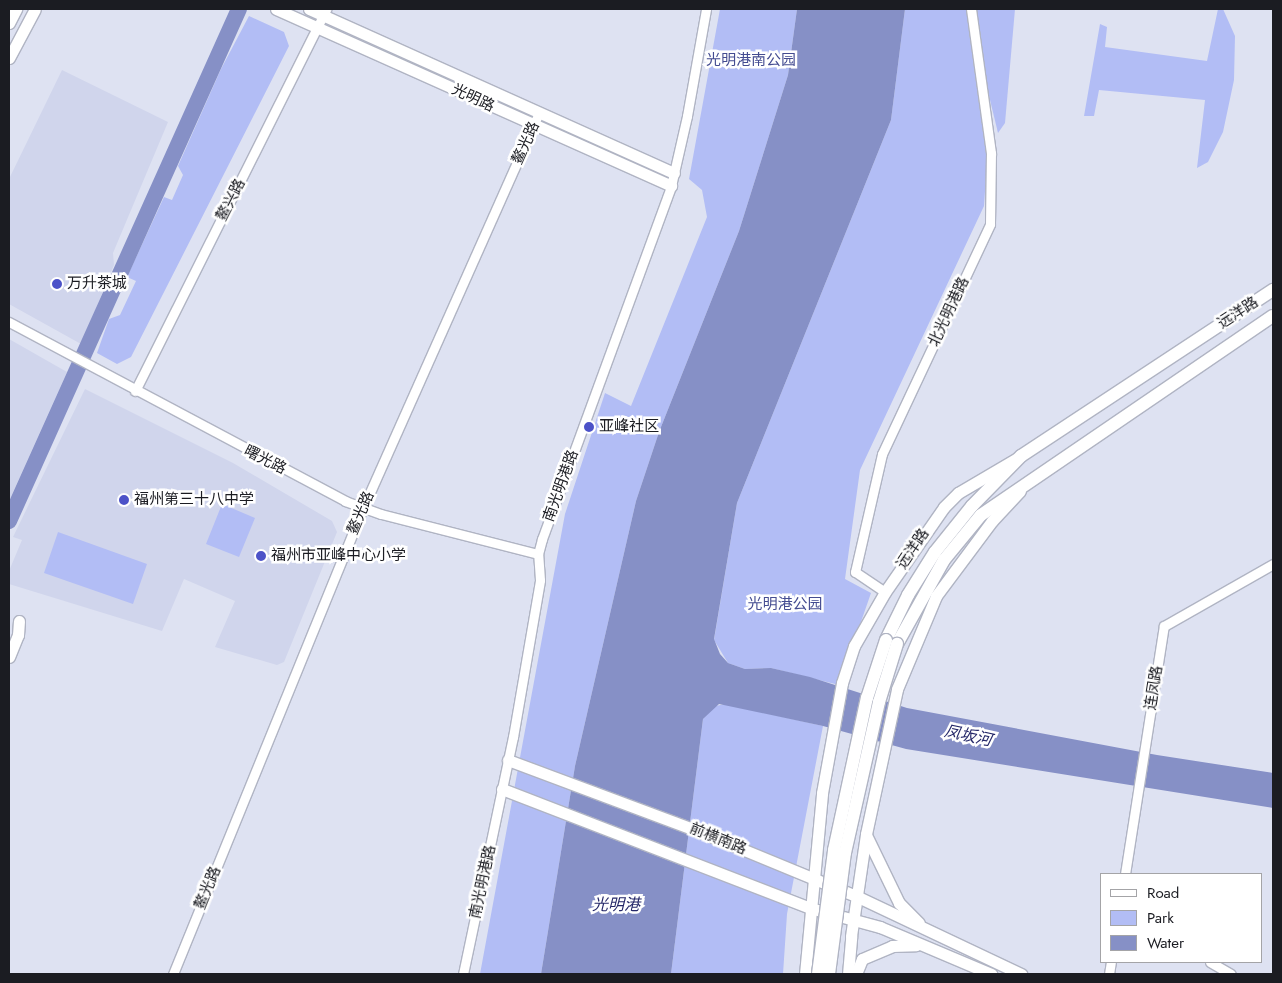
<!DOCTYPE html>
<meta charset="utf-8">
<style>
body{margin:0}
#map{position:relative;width:1282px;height:983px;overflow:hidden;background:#dee2f2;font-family:Jost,"Noto Sans SC",sans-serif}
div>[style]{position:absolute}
.built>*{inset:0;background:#d0d5ec}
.green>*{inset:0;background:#b2bdf5}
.water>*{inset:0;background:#8690c6}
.river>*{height:16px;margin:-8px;padding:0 8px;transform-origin:8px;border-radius:8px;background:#8690c6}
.roads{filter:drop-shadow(1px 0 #b0b4c3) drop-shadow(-1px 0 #b0b4c3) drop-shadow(0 1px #b0b4c3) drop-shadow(0 -1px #b0b4c3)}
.minor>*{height:9px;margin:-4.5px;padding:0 4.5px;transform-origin:4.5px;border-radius:4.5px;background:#fff}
.major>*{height:11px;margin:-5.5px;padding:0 5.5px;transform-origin:5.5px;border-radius:5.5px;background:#fff}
.highway>*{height:12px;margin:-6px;padding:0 6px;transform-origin:6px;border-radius:6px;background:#fff}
.bridges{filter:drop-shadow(1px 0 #b0b4c3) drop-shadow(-1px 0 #b0b4c3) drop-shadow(0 1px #b0b4c3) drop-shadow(0 -1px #b0b4c3)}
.highway-bridge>*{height:12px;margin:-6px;padding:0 6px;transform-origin:6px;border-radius:6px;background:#fff}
.dots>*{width:14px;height:14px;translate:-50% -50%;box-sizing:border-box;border:2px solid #fff;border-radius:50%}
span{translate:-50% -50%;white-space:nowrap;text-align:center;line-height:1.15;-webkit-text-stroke:5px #fff;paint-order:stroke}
.park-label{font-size:15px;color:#444c91}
.street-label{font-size:15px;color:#1b1c22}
.poi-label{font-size:15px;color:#1b1c22}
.left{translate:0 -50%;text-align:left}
.water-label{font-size:16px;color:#242768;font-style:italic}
.frame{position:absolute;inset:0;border:10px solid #1b1c22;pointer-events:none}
.legend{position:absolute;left:1100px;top:873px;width:162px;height:90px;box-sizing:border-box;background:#fff;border:1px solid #a4a4a7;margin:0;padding:6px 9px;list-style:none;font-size:15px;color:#1b1c22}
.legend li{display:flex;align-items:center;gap:10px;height:25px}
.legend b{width:25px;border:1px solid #a4a4a7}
</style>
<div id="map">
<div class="built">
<i style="clip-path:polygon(62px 70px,168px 122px,113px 253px,114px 265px,81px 344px,9px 304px,9px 179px)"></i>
<i style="clip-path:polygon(9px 339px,67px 372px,9px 501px)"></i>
<i style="clip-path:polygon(85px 389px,233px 463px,332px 521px,337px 532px,284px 662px,277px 665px,215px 647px,235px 601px,184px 579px,162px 631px,9px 584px,9px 571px,22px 540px,13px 537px)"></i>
</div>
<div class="green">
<i style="clip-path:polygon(720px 9px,797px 9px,788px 75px,739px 231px,659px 432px,636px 501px,575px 766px,541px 974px,480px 974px,565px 514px,605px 393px,631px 406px,707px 217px,702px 190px,689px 179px)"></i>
<i style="clip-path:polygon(905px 9px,966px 9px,987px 161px,984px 206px,860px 470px,845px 579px,871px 593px,839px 685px,771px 668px,745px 669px,728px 663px,714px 640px,737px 503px,891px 120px)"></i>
<i style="clip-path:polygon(975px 9px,1015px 9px,1005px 123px,998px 133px,984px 75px)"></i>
<i style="clip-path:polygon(1218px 9px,1223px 9px,1235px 36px,1234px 80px,1223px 132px,1208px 162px,1197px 168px,1205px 100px,1099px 90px,1094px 116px,1084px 116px,1100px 24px,1107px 27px,1105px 47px,1207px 61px)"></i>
<i style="clip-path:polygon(249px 16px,284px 32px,289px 46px,131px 357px,117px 364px,97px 353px,109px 319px,120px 315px,136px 281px,127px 277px,164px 197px,172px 200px,183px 175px,178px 166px,221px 69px)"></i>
<i style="clip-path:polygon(222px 504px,255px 518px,239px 557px,206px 544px)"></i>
<i style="clip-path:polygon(58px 532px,147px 564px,133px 604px,44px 573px)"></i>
<i style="clip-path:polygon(726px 704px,823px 726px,787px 914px,783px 974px,671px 974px,703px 719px,715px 706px)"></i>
</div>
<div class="water">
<i style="clip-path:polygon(797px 9px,905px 9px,891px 120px,737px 503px,714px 639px,720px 654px,728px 663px,745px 669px,771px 668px,810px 677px,907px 708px,1157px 755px,1273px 773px,1273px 808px,906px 749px,823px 726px,719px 704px,703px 719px,671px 974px,541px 974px,575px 766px,636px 501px,659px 432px,739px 231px,788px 75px)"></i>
</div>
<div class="river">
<i style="left:9px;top:521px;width:561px;rotate:-65.81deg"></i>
</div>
<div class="roads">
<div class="minor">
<i style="left:9px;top:322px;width:381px;rotate:28deg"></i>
<i style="left:345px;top:501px;width:38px;rotate:20deg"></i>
<i style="left:381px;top:514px;width:162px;rotate:14.3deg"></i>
<i style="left:135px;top:391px;width:427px;rotate:-63.4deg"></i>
<i style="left:885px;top:592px;width:36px;rotate:-146deg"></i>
<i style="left:855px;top:572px;width:121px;rotate:-77.1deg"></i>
<i style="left:882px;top:454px;width:254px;rotate:-64.8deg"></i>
<i style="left:990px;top:224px;width:71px;rotate:-89.2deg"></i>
<i style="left:991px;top:153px;width:145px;rotate:-97.9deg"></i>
<i style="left:1125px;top:874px;width:251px;rotate:-81.1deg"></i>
<i style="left:1164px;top:626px;width:125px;rotate:-29.6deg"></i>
<i style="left:1210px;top:962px;width:24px;rotate:30deg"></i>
<i style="left:173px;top:974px;width:503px;rotate:-67.82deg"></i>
<i style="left:363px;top:508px;width:432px;rotate:-66deg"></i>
<i style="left:463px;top:974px;width:242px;rotate:-78.1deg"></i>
<i style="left:513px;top:737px;width:159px;rotate:-80.2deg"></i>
<i style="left:540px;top:580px;width:26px;rotate:-94deg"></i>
<i style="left:538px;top:554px;width:16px;rotate:-75deg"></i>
<i style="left:542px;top:539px;width:376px;rotate:-69.9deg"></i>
<i style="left:671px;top:186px;width:72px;rotate:-77.1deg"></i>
<i style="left:687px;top:116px;width:109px;rotate:-79.9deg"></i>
<i style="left:1109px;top:974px;width:12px;rotate:-81deg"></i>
</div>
<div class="major">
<i style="left:276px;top:9px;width:433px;rotate:24.1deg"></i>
<i style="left:309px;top:9px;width:400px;rotate:24.2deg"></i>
<i style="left:9px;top:23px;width:16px;rotate:-63deg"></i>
<i style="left:9px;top:58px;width:55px;rotate:-62deg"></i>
<i style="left:9px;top:657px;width:24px;rotate:-68deg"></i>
<i style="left:18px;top:635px;width:14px;rotate:-86deg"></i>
<i style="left:508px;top:760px;width:208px;rotate:20.5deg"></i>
<i style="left:703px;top:833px;width:165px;rotate:22.4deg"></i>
<i style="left:856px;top:896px;width:183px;rotate:25.3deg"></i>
<i style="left:502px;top:789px;width:330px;rotate:21.1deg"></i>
<i style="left:810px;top:908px;width:73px;rotate:15.2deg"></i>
<i style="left:880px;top:927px;width:121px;rotate:22.9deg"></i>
<i style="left:866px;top:835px;width:76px;rotate:64.1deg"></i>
<i style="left:899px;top:903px;width:28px;rotate:45deg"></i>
<i style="left:805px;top:974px;width:182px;rotate:-84.6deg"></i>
<i style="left:822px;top:793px;width:112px;rotate:-79.7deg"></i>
<i style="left:842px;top:683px;width:39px;rotate:-72deg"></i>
<i style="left:854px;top:646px;width:62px;rotate:-60.1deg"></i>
<i style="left:885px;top:592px;width:103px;rotate:-55.2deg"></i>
<i style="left:944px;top:507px;width:20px;rotate:-45deg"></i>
<i style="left:958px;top:493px;width:67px;rotate:-30.4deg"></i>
<i style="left:848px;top:974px;width:38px;rotate:-85deg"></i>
<i style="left:851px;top:936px;width:103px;rotate:-81.6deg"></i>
<i style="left:866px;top:834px;width:148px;rotate:-77.9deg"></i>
<i style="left:897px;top:689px;width:101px;rotate:-67.2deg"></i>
<i style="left:936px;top:596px;width:94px;rotate:-53.3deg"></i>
<i style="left:992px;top:521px;width:41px;rotate:-47deg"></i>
<i style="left:856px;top:974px;width:16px;rotate:-68deg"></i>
<i style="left:862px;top:959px;width:33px;rotate:-23deg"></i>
<i style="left:892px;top:946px;width:24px;rotate:-2deg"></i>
</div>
<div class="highway">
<i style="left:886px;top:640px;width:50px;rotate:-63.9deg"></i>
<i style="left:908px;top:595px;width:51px;rotate:-57.9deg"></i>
<i style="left:935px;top:552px;width:59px;rotate:-51.2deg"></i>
<i style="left:972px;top:506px;width:70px;rotate:-45.6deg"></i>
<i style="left:1021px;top:456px;width:302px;rotate:-33.4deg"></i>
<i style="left:897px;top:644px;width:96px;rotate:-60.8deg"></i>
<i style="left:944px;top:560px;width:58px;rotate:-50.6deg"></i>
<i style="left:981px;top:515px;width:353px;rotate:-34.3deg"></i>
</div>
</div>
<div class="bridges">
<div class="highway-bridge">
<i style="left:818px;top:974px;width:125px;rotate:-82.6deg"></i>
<i style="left:834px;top:850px;width:156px;rotate:-77.8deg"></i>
<i style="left:867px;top:698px;width:61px;rotate:-71.9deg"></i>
<i style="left:829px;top:974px;width:122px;rotate:-82.5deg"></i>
<i style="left:845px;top:853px;width:155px;rotate:-77.3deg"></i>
<i style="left:879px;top:702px;width:61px;rotate:-72.8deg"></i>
</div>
</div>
<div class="dots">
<i style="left:57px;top:284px;background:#4c52c8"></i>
<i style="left:589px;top:427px;background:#4c52c8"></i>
<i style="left:124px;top:500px;background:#4c52c8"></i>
<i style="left:261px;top:556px;background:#4c52c8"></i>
</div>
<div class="park-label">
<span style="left:751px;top:61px">光明港南公园</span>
<span style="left:785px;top:605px">光明港公园</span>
</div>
<div class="street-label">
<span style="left:473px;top:98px;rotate:25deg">光明路</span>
<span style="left:526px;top:143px;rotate:-66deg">鳌光路</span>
<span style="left:231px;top:200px;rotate:-63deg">鳌兴路</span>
<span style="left:949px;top:312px;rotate:-65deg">北光明港路</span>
<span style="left:1238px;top:313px;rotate:-33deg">远洋路</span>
<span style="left:265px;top:460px;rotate:27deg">曙光路</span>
<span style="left:561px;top:486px;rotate:-70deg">南光明港路</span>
<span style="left:361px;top:513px;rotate:-67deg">鳌光路</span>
<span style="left:913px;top:549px;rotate:-56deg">远洋路</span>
<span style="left:1154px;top:688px;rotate:-81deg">连凤路</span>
<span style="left:718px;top:839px;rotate:22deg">前横南路</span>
<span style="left:483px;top:882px;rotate:-78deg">南光明港路</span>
<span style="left:208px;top:888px;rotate:-68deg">鳌光路</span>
</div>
<div class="poi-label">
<span class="left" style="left:67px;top:284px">万升茶城</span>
<span class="left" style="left:599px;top:427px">亚峰社区</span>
<span class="left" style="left:134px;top:500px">福州第三十八中学</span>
<span class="left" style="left:271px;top:556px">福州市亚峰中心小学</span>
</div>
<div class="water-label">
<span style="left:968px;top:736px;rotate:12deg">凤坂河</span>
<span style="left:616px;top:905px">光明港</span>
</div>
<div class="frame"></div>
<ul class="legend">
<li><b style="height:6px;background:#fff"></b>Road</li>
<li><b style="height:14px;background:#b2bdf5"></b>Park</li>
<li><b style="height:14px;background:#8690c6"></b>Water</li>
</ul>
</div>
